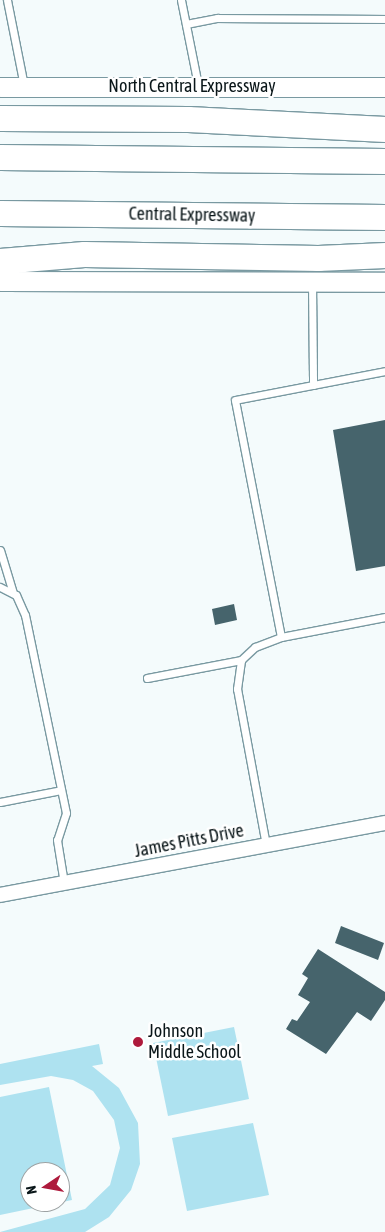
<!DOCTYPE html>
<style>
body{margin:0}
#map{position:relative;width:385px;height:1232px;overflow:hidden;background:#f4fbfc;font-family:"Asap Condensed",sans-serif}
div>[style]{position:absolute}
.green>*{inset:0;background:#aee2f0}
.building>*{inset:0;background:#46646c}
.roads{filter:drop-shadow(1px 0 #7999a1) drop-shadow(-1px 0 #7999a1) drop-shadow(0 1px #7999a1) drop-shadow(0 -1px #7999a1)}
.service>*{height:7px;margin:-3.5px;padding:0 3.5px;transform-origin:3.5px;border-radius:3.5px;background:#fff}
.minor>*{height:14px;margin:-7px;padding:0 7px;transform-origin:7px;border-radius:7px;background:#fff}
.secondary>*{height:19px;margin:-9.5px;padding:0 9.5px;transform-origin:9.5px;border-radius:9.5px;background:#fff}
.motorway>*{height:25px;margin:-12.5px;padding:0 12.5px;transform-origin:12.5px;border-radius:12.5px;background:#fff}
.dots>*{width:14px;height:14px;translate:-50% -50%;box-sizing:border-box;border:2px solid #fff;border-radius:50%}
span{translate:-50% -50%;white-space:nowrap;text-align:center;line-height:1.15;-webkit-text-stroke:5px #fff;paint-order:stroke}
.street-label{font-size:18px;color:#0a1619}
.poi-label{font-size:18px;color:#0a1619}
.left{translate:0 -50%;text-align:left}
.north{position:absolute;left:20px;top:1162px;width:50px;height:50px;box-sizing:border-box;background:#fff;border:1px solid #9da2a3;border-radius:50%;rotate:258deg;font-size:14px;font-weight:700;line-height:20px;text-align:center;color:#0a1619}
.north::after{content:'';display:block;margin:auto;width:18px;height:22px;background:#ae1a3c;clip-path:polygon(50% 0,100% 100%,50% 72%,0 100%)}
</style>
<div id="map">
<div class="green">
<i style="clip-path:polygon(234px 1027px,249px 1099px,168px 1116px,153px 1043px)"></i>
<i style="clip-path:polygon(99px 1044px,103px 1064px,92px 1066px,119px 1088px,138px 1123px,140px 1164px,131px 1190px,109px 1217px,85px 1232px,0 1232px,85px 1209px,110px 1185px,120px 1148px,114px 1120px,93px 1091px,73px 1080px,51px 1076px,0 1085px,0 1064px)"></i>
<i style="clip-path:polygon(evenodd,49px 1087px,72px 1200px,0 1215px,0 1097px,49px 1087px,30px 1172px,60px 1172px,60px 1202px,30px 1202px,30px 1172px)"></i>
<i style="clip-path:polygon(253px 1123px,269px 1195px,187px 1211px,172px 1138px)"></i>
</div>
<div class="building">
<i style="clip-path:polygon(385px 420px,385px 566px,356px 571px,333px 430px)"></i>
<i style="clip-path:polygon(234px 604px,237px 620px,215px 625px,212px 609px)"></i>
<i style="clip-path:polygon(341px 926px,384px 943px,378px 960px,335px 943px)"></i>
<i style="clip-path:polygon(318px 949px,385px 992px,385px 1000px,371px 1021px,357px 1012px,326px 1054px,286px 1029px,292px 1019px,297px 1021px,310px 1002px,298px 995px,308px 978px,302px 974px)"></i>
</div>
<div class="roads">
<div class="service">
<i style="left:7px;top:0;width:88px;rotate:78.8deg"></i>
<i style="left:181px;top:0;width:87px;rotate:78.7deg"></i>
<i style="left:186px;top:24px;width:32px;rotate:-11deg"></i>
<i style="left:217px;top:18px;width:168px;rotate:0.3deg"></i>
<i style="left:312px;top:283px;width:102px;rotate:89.4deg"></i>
<i style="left:0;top:550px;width:45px;rotate:73.2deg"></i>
<i style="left:0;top:587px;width:18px;rotate:27deg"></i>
<i style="left:16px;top:595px;width:22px;rotate:66deg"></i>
<i style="left:25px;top:615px;width:202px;rotate:78.3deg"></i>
<i style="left:66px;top:813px;width:28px;rotate:108deg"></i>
<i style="left:57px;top:840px;width:44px;rotate:80.8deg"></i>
<i style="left:281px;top:637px;width:241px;rotate:-101deg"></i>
<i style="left:235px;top:400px;width:153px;rotate:-10.9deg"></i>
<i style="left:147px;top:678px;width:96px;rotate:-10.8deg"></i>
<i style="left:0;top:802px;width:62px;rotate:-11.1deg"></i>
<i style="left:266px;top:845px;width:159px;rotate:-100.5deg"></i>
<i style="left:237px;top:689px;width:29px;rotate:-82deg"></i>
<i style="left:241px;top:660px;width:19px;rotate:-43deg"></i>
<i style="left:255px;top:647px;width:28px;rotate:-21deg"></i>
<i style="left:281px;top:637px;width:106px;rotate:-10.9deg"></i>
</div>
<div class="minor">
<i style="left:0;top:895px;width:392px;rotate:-10.6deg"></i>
</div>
<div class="secondary">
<i style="left:0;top:87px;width:385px"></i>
<i style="left:0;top:281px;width:385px;rotate:0.1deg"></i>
</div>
<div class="motorway">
<i style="left:0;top:118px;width:188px;rotate:0.3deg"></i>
<i style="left:188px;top:119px;width:197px;rotate:2.9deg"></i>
<i style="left:0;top:157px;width:385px;rotate:0.6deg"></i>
<i style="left:0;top:213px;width:385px;rotate:0.6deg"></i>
<i style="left:0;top:261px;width:84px;rotate:-4.8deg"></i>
<i style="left:84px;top:254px;width:234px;rotate:1deg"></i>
<i style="left:318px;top:258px;width:67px;rotate:-2.6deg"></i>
</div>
</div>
<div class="dots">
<i style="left:138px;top:1042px;background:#ae1a3c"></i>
</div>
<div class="street-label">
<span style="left:192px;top:86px">North Central Expressway</span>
<span style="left:192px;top:215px;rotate:1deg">Central Expressway</span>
<span style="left:189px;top:841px;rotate:-11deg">James Pitts Drive</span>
</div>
<div class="poi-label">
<span class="left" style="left:148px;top:1042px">Johnson<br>Middle School</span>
</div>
<div class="north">N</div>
</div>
